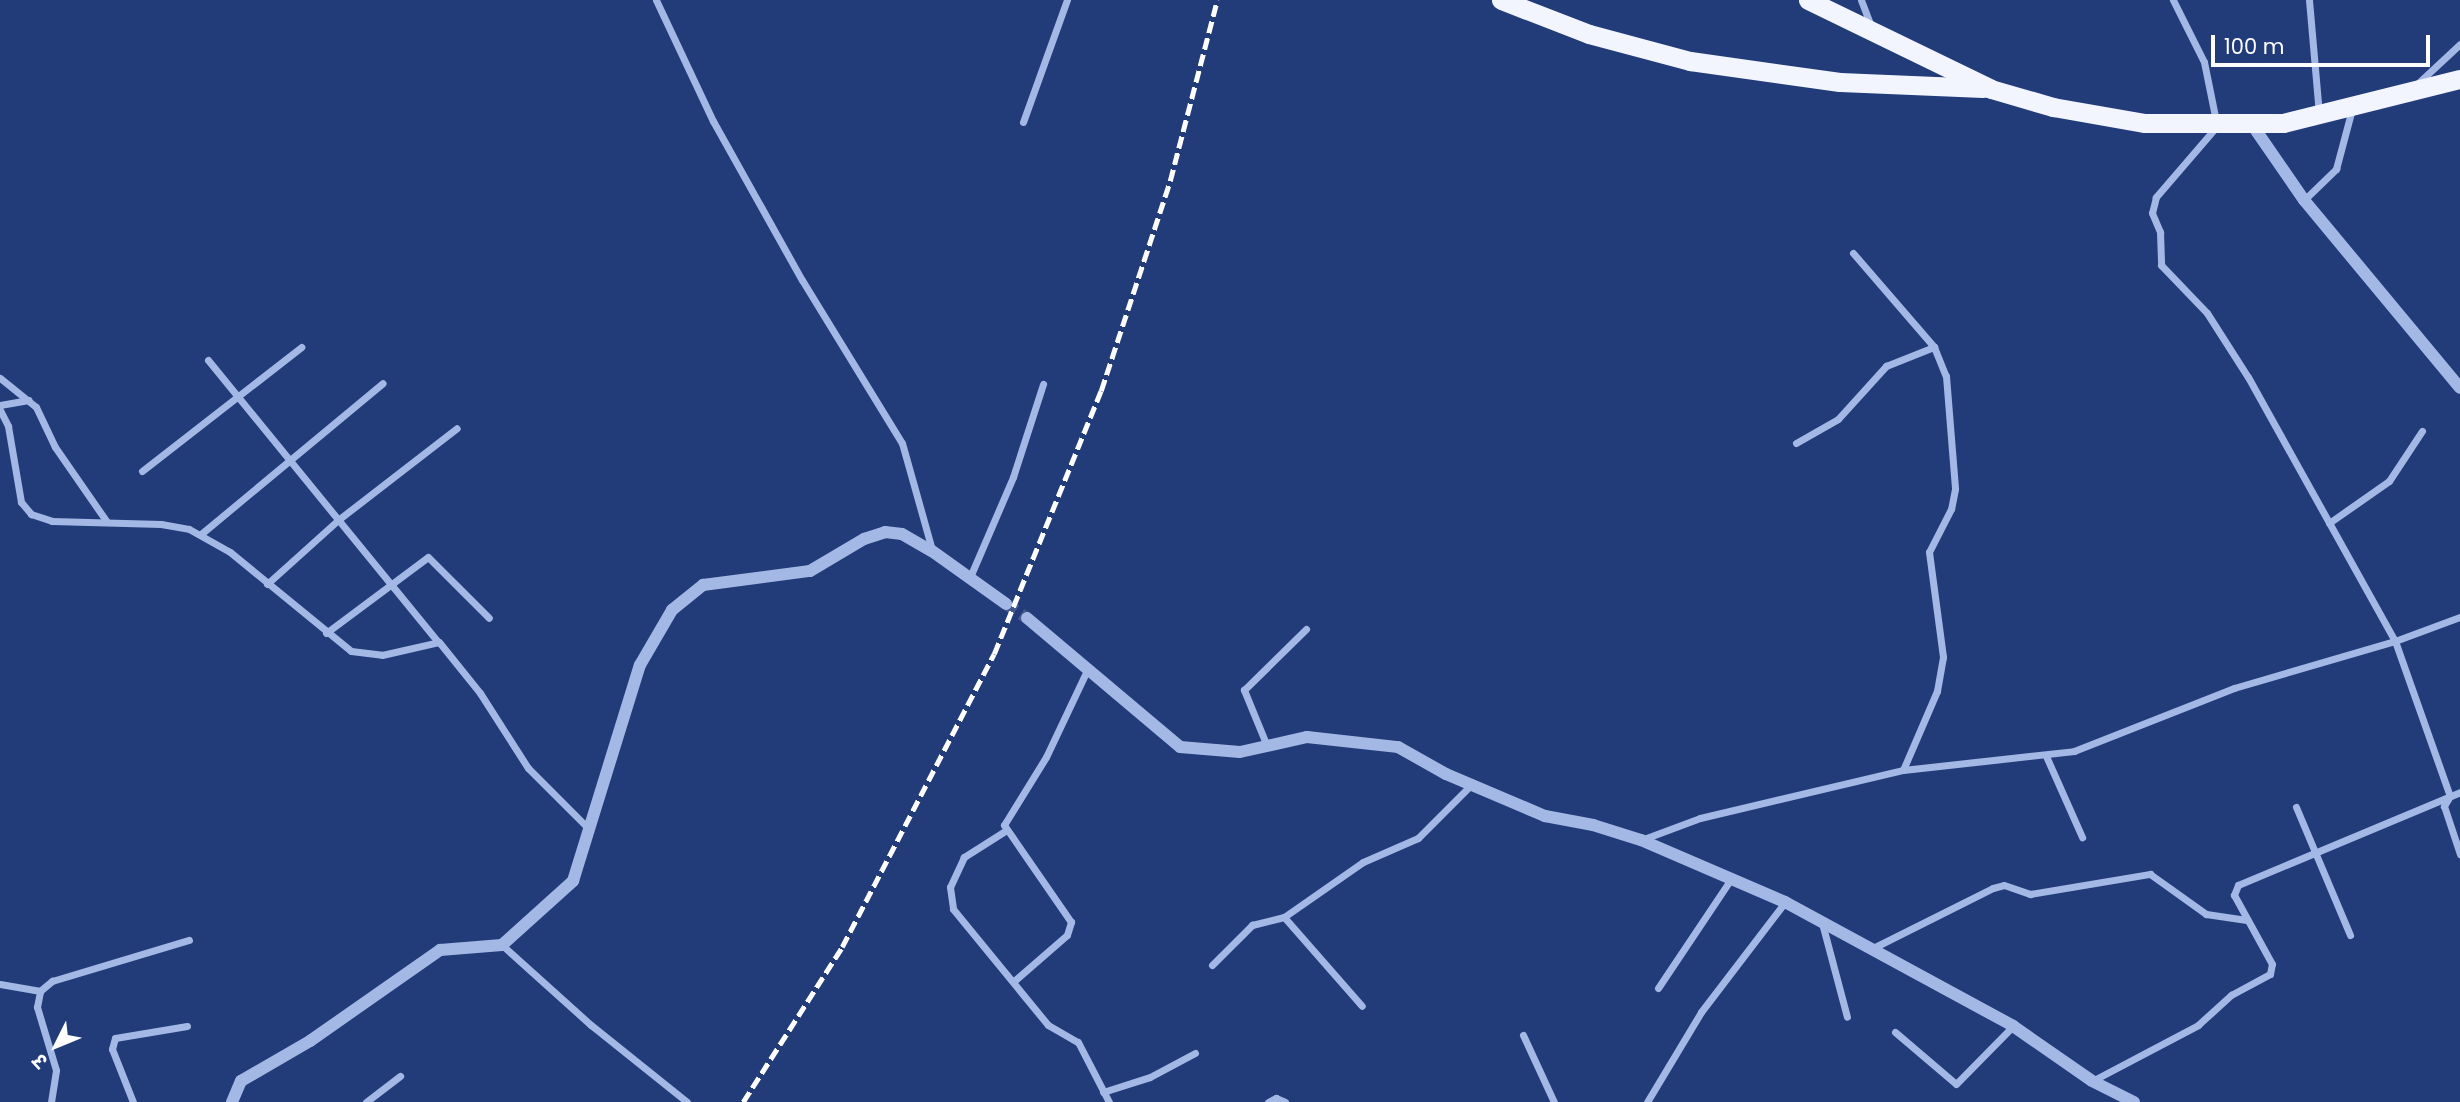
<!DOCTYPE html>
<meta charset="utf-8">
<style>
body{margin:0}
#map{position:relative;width:2460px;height:1102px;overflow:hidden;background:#223c7a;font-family:Poppins,"Noto Sans Devanagari",sans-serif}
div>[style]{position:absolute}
.tertiary-tunnel>*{height:12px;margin-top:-6px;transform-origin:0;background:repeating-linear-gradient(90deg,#43598e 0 12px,transparent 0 18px)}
.minor>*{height:7px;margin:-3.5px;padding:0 3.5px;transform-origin:3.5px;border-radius:3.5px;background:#a4b8e5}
.tertiary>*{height:12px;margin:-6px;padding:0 6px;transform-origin:6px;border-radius:6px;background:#a4b8e5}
.trunk>*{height:19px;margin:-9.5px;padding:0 9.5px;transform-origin:9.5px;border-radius:9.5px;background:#f2f5fe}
.rail>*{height:4.5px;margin-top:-2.25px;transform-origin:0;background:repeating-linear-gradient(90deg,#fff 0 12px,transparent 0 17px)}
span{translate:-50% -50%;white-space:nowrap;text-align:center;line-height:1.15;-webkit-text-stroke:6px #223c7a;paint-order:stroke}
.north{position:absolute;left:21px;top:1011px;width:70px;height:70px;-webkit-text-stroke:5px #223c7a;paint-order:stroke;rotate:227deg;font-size:19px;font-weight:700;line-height:28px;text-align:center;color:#fff}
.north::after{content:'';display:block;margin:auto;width:24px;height:32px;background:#fff;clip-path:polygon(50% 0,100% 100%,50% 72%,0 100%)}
.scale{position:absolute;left:2211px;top:35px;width:219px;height:32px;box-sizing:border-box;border:4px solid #fff;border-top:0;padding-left:9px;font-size:21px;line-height:24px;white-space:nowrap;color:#fff;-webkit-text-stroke:5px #223c7a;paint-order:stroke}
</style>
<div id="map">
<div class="tertiary-tunnel">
<i style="left:1006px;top:604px;width:25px;rotate:34deg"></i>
</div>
<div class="minor">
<i style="left:656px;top:0;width:134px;rotate:64.8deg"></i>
<i style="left:713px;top:121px;width:182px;rotate:60.8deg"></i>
<i style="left:802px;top:280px;width:191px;rotate:58.5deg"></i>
<i style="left:902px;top:443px;width:111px;rotate:74.3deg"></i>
<i style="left:1861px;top:0;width:28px;rotate:69deg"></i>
<i style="left:2173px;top:0;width:69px;rotate:63.4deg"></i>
<i style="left:2204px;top:62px;width:65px;rotate:78.5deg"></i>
<i style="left:2217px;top:126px;width:94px;rotate:130.7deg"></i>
<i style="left:2156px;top:197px;width:16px;rotate:104deg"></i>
<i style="left:2152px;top:213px;width:21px;rotate:67deg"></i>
<i style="left:2160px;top:232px;width:33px;rotate:88deg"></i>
<i style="left:2161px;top:265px;width:66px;rotate:46.2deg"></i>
<i style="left:2207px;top:313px;width:76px;rotate:57.4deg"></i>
<i style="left:2248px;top:377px;width:302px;rotate:60.9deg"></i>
<i style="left:2395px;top:641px;width:164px;rotate:70.5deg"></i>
<i style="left:2450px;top:796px;width:12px;rotate:121deg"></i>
<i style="left:2444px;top:806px;width:51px;rotate:71.6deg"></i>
<i style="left:2309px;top:0;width:114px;rotate:85deg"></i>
<i style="left:2417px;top:84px;width:59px;rotate:-42.9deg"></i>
<i style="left:1023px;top:122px;width:130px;rotate:-70.2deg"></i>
<i style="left:2304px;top:200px;width:45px;rotate:-44.1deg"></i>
<i style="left:2336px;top:169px;width:62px;rotate:-75.1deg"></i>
<i style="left:1853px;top:253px;width:124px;rotate:49.2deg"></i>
<i style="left:1934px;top:347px;width:31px;rotate:68deg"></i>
<i style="left:1946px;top:376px;width:113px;rotate:85.4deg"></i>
<i style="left:1955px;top:489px;width:20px;rotate:101deg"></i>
<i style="left:1951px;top:509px;width:48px;rotate:117.1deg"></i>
<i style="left:1929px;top:552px;width:106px;rotate:82.4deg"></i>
<i style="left:1943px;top:657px;width:35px;rotate:100deg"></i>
<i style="left:1937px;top:691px;width:86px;rotate:113.3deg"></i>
<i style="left:208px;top:360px;width:364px;rotate:50.8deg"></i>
<i style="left:0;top:378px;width:46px;rotate:38.9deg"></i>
<i style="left:36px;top:407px;width:44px;rotate:64.6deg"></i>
<i style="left:55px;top:447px;width:91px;rotate:55.3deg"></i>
<i style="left:0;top:405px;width:29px;rotate:-10deg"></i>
<i style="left:0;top:410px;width:18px;rotate:63deg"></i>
<i style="left:8px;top:426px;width:77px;rotate:80.3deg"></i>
<i style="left:21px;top:502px;width:16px;rotate:50deg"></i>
<i style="left:31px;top:514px;width:22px;rotate:18deg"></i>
<i style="left:52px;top:521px;width:109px;rotate:1.6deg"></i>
<i style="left:161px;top:524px;width:28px;rotate:10deg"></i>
<i style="left:189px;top:529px;width:47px;rotate:29.3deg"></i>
<i style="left:230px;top:552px;width:156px;rotate:39.3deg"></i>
<i style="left:351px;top:651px;width:31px;rotate:7deg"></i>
<i style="left:382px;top:655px;width:58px;rotate:-12.8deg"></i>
<i style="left:439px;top:642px;width:65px;rotate:51.2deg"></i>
<i style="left:480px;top:693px;width:89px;rotate:57.4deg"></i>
<i style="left:528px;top:768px;width:85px;rotate:45deg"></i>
<i style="left:1796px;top:443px;width:48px;rotate:-29.7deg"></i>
<i style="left:1838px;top:419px;width:72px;rotate:-47.8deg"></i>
<i style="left:1886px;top:366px;width:52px;rotate:-21.6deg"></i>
<i style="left:142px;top:471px;width:202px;rotate:-37.9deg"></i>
<i style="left:2329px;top:523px;width:73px;rotate:-35deg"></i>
<i style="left:2389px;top:481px;width:60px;rotate:-56.6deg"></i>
<i style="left:201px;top:534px;width:236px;rotate:-39.7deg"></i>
<i style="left:970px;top:577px;width:109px;rotate:-66.7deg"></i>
<i style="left:1013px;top:477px;width:98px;rotate:-72.1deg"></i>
<i style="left:267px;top:584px;width:96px;rotate:-42deg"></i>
<i style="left:338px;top:520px;width:150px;rotate:-37.7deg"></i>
<i style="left:326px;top:633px;width:127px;rotate:-36.7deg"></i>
<i style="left:428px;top:557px;width:86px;rotate:45deg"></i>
<i style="left:1267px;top:746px;width:61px;rotate:-112.3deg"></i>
<i style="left:1244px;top:690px;width:87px;rotate:-44.5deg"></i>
<i style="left:2046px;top:756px;width:89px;rotate:66deg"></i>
<i style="left:2296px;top:807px;width:139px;rotate:67.1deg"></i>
<i style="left:1005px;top:831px;width:49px;rotate:147.6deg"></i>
<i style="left:964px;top:857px;width:33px;rotate:115deg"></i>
<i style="left:950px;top:887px;width:22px;rotate:82deg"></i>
<i style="left:953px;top:909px;width:150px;rotate:50.7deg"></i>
<i style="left:1048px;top:1025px;width:34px;rotate:30deg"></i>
<i style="left:1078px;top:1042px;width:68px;rotate:62.7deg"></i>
<i style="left:1641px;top:840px;width:63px;rotate:-20.4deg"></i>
<i style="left:1700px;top:818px;width:209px;rotate:-13.3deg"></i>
<i style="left:1903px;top:770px;width:172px;rotate:-6.3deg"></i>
<i style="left:2074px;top:751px;width:172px;rotate:-21.5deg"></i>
<i style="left:2234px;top:688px;width:168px;rotate:-16.3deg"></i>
<i style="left:2395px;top:641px;width:69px;rotate:-20.3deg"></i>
<i style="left:1284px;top:917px;width:118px;rotate:48.8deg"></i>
<i style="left:1822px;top:923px;width:97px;rotate:75.1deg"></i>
<i style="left:502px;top:945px;width:120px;rotate:42deg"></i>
<i style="left:591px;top:1025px;width:123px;rotate:38.7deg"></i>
<i style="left:1871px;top:949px;width:136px;rotate:-26.6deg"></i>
<i style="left:1993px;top:888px;width:11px;rotate:-15deg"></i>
<i style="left:2004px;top:885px;width:28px;rotate:19deg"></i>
<i style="left:2030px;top:894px;width:122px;rotate:-9.5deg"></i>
<i style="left:2150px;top:874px;width:69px;rotate:35.5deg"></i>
<i style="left:2206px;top:914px;width:41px;rotate:8.3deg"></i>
<i style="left:1212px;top:965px;width:57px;rotate:-45deg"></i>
<i style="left:1252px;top:925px;width:33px;rotate:-14deg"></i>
<i style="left:1284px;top:917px;width:96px;rotate:-34.8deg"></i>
<i style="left:1363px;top:862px;width:60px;rotate:-23.6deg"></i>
<i style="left:1418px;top:838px;width:78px;rotate:-45deg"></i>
<i style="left:1014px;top:981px;width:70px;rotate:-41deg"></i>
<i style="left:1067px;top:935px;width:14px;rotate:-73deg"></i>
<i style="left:1071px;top:922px;width:118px;rotate:-124.6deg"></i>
<i style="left:1004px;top:825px;width:80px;rotate:-58.3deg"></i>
<i style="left:1046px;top:757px;width:98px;rotate:-64.7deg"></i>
<i style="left:0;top:984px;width:41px;rotate:9.9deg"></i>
<i style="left:1658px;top:988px;width:131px;rotate:-56.2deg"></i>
<i style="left:1895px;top:1032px;width:80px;rotate:40.4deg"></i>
<i style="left:1956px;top:1084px;width:81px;rotate:-45.5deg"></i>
<i style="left:1523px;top:1035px;width:74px;rotate:65.2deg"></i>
<i style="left:2092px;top:1081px;width:120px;rotate:-27.8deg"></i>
<i style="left:2198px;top:1025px;width:45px;rotate:-42.3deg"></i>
<i style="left:2231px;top:995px;width:44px;rotate:-28.3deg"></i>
<i style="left:2270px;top:974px;width:10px;rotate:-79deg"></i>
<i style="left:2272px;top:964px;width:79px;rotate:-118.8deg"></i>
<i style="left:2234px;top:895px;width:11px;rotate:-68deg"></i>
<i style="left:2238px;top:885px;width:241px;rotate:-22.7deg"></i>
<i style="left:1103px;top:1092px;width:49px;rotate:-17.7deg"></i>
<i style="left:1150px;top:1077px;width:51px;rotate:-28.1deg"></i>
<i style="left:51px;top:1102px;width:32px;rotate:-81deg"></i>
<i style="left:56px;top:1070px;width:66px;rotate:-106.8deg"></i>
<i style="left:37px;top:1007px;width:16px;rotate:-79deg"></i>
<i style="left:40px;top:991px;width:16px;rotate:-40deg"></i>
<i style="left:52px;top:981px;width:143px;rotate:-16.7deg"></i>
<i style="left:133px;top:1102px;width:57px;rotate:-111.6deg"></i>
<i style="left:112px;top:1049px;width:11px;rotate:-75deg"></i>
<i style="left:115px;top:1038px;width:73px;rotate:-9.5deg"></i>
<i style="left:366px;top:1102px;width:43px;rotate:-37.4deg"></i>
<i style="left:1268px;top:1102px;width:9px;rotate:-27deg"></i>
<i style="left:1276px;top:1098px;width:10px;rotate:24deg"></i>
<i style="left:1647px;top:1102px;width:105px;rotate:-59deg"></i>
<i style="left:1701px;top:1012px;width:138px;rotate:-52.6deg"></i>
</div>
<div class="tertiary">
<i style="left:2253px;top:126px;width:90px;rotate:55.4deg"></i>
<i style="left:2304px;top:200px;width:244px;rotate:50.3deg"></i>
<i style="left:1027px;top:618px;width:200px;rotate:40.1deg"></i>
<i style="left:1180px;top:747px;width:60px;rotate:4.8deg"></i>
<i style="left:1240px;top:752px;width:69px;rotate:-12.6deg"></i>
<i style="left:1307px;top:737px;width:92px;rotate:6.3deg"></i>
<i style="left:1398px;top:747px;width:55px;rotate:29.4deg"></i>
<i style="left:1446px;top:774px;width:108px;rotate:23deg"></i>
<i style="left:1545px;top:816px;width:49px;rotate:10.6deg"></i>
<i style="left:1593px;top:825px;width:50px;rotate:17.4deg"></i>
<i style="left:1641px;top:840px;width:157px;rotate:23.3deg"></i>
<i style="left:1785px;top:902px;width:260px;rotate:28.5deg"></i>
<i style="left:2013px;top:1026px;width:96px;rotate:34.8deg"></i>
<i style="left:2092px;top:1081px;width:47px;rotate:26.6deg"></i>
<i style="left:232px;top:1102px;width:23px;rotate:-67deg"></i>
<i style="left:241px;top:1081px;width:80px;rotate:-30.1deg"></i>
<i style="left:310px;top:1041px;width:159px;rotate:-35deg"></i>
<i style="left:440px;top:950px;width:62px;rotate:-4.6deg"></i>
<i style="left:502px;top:945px;width:96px;rotate:-42deg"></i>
<i style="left:573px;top:881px;width:226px;rotate:-72.8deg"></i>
<i style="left:640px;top:665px;width:64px;rotate:-59.8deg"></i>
<i style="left:672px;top:610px;width:40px;rotate:-39deg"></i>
<i style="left:703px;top:585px;width:108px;rotate:-7.5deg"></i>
<i style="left:810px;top:571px;width:63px;rotate:-30.7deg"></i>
<i style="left:864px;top:539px;width:22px;rotate:-18deg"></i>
<i style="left:885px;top:532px;width:17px;rotate:7deg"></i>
<i style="left:902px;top:534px;width:34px;rotate:30deg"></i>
<i style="left:932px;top:551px;width:91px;rotate:35.6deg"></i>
</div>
<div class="trunk">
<i style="left:1501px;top:0;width:94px;rotate:21.1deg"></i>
<i style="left:1589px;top:34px;width:105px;rotate:15deg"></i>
<i style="left:1690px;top:61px;width:151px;rotate:8deg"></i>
<i style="left:1840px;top:82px;width:143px;rotate:2.4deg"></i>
<i style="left:1808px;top:0;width:203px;rotate:25.9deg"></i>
<i style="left:1991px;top:89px;width:65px;rotate:16.2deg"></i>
<i style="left:2053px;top:107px;width:92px;rotate:10deg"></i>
<i style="left:2144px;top:123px;width:139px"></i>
<i style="left:2283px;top:123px;width:182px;rotate:-14deg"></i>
</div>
<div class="rail">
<i style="left:743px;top:1102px;width:184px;rotate:-57.4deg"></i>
<i style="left:842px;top:947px;width:330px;rotate:-62.6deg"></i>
<i style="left:994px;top:654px;width:284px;rotate:-67.9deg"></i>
<i style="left:1101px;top:391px;width:221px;rotate:-71.8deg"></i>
<i style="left:1170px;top:181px;width:187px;rotate:-75.4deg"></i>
</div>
<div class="north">उ</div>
<div class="scale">100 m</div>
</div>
